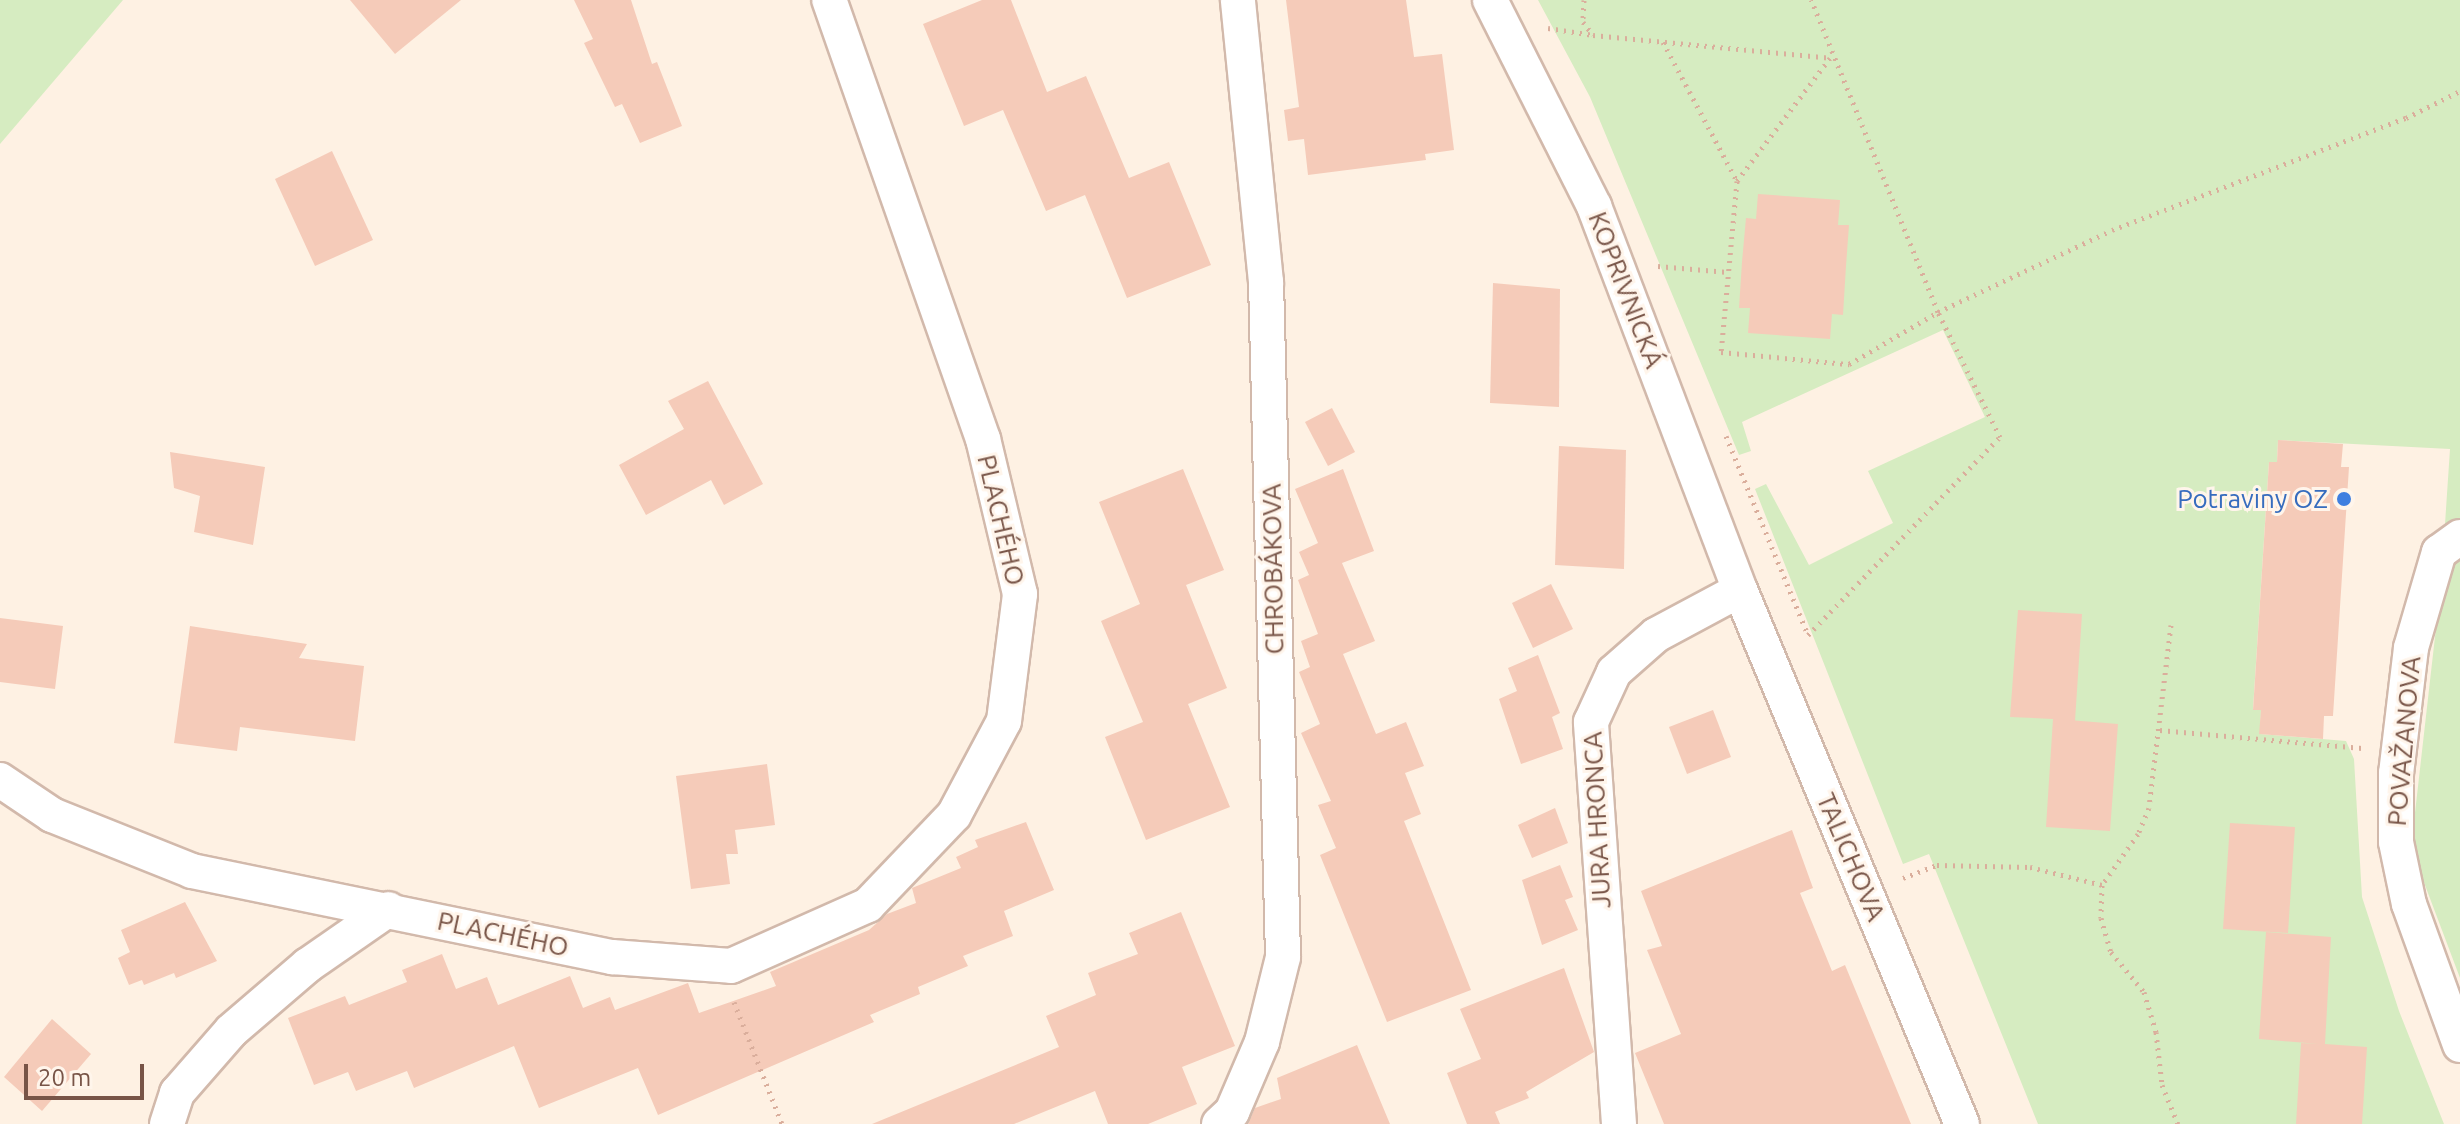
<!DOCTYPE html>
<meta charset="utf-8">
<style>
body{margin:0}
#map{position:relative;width:2460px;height:1124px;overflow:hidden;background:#fef1e3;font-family:Ubuntu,sans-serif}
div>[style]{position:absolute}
.green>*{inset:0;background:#d6ecc1}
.building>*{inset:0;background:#f5cbb9}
.path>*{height:5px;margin-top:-2.5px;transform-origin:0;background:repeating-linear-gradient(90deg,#daae9c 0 2px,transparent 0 8px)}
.roads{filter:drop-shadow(2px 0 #d2b9ab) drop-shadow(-2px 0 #d2b9ab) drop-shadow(0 2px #d2b9ab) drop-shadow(0 -2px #d2b9ab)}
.street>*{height:34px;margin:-17px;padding:0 17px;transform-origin:17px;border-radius:17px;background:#fff}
.dots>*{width:22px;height:22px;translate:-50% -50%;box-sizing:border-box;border:4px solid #fff5eb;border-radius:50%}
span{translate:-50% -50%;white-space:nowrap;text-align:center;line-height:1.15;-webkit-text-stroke:6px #fff5eb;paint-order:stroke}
.street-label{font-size:26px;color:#785447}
.shop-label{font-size:26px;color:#366cbe}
.right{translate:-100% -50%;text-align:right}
.scale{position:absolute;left:24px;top:1064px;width:120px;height:36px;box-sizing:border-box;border:4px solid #785447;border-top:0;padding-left:10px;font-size:24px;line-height:28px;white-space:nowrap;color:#785447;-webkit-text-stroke:6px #fff5eb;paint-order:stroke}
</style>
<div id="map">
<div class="green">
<i style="clip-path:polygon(0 0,123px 0,0 144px)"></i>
<i style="clip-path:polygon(1538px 0,2460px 0,2460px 978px,2411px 848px,2441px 584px,2450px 449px,2278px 440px,2277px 462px,2269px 462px,2253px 709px,2261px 710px,2260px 734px,2346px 741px,2354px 759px,2362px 897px,2399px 1011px,2444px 1124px,2038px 1124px,1929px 854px,1903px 864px,1755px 489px,1766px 484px,1809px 565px,1893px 523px,1868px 471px,1985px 417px,1943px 330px,1742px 422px,1751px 451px,1739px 455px,1590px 97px)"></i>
</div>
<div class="building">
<i style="clip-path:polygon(350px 0,461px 0,395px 54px)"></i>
<i style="clip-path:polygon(574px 0,631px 0,652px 64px,657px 62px,682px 126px,640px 143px,622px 104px,615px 107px,584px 43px,593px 39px)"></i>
<i style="clip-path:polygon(982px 0,1011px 0,1047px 92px,1086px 76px,1129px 178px,1169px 162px,1211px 265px,1127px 298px,1085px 195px,1046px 211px,1003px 110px,964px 126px,923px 24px)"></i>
<i style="clip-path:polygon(1286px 0,1406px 0,1414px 57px,1442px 54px,1454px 150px,1425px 154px,1426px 160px,1308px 175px,1304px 139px,1288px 141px,1284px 110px,1299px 107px)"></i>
<i style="clip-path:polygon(332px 151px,373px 240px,315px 266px,275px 179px)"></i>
<i style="clip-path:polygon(1758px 194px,1840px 200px,1838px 225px,1849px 225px,1846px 266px,1843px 315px,1832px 314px,1830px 339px,1748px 333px,1750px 308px,1739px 308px,1742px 262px,1746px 218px,1756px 219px)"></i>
<i style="clip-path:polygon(1493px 283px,1560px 289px,1559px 407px,1490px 403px)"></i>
<i style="clip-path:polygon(708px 381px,763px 484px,724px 505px,711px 480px,646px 515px,619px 465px,684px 429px,668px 401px)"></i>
<i style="clip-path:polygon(1332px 408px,1355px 452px,1328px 466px,1305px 422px)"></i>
<i style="clip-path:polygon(2278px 440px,2343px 444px,2341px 467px,2349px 467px,2333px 716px,2324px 716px,2323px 739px,2259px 734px,2261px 710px,2253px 710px,2269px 462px,2277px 462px)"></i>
<i style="clip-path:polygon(1559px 446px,1626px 450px,1624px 569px,1555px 565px)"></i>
<i style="clip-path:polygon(170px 452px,265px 467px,253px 545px,194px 532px,200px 496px,174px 488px)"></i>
<i style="clip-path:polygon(1183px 469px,1224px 570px,1186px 585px,1227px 688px,1188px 704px,1230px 807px,1146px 840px,1105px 737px,1143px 722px,1101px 621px,1140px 604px,1099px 502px)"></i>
<i style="clip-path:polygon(1343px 469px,1374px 551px,1342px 563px,1375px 641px,1343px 654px,1376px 734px,1406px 722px,1424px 766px,1405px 773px,1421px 814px,1404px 821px,1471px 990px,1387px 1022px,1320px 855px,1336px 848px,1318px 805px,1331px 801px,1301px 733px,1320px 724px,1299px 672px,1310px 667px,1301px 641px,1318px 634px,1298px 580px,1309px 575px,1299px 552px,1318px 543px,1295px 489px)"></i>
<i style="clip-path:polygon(1551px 584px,1573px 629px,1533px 648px,1512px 603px)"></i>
<i style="clip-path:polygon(2018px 610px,2082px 614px,2075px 721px,2069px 720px,2118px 724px,2110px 831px,2046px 827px,2053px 719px,2010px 717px)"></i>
<i style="clip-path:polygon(0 618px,63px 626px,55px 689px,0 682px)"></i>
<i style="clip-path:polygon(190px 626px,307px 644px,299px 658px,364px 666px,355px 741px,240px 727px,237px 751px,174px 743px)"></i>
<i style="clip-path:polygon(1538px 655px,1560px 713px,1552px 717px,1563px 749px,1521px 764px,1499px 699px,1517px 691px,1508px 668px)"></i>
<i style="clip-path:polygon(1713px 710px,1731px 757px,1687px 774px,1669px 727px)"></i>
<i style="clip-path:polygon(767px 764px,775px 825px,735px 830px,738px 854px,726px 854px,730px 884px,691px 889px,676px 776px)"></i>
<i style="clip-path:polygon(1555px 808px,1568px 843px,1532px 858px,1518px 825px)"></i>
<i style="clip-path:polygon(1026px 822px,1054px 890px,1004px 911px,1013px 936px,963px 956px,968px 966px,918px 987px,920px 994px,870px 1015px,874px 1022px,658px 1115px,638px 1068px,539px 1108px,514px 1046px,414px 1088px,407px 1071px,356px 1091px,348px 1072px,314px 1085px,288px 1018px,345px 996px,349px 1005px,407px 982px,402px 970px,442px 954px,456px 989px,487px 977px,498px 1005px,570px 976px,583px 1008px,610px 997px,615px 1010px,688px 983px,699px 1013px,776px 986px,770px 972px,869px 930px,887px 914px,916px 903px,912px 888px,961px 868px,956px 857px,978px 847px,975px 840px)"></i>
<i style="clip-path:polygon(2230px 823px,2295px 827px,2288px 933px,2223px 929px)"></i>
<i style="clip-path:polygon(1792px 830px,1813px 888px,1800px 893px,1832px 971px,1845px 965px,1911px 1124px,1664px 1124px,1635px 1053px,1681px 1034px,1647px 950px,1662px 946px,1641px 891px)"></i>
<i style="clip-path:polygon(1560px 865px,1573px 897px,1565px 900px,1578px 930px,1542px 945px,1522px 880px)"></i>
<i style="clip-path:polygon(185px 902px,217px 961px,176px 978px,174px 973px,144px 985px,142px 980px,129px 985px,118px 958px,130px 952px,121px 930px)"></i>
<i style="clip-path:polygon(1181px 912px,1235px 1046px,1182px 1067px,1197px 1104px,1148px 1124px,1108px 1124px,1095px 1091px,1014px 1124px,872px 1124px,1059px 1047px,1046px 1016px,1096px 995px,1088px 973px,1138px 954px,1129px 933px)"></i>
<i style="clip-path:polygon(2266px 932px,2331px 937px,2325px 1044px,2367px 1047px,2362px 1124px,2296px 1124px,2301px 1043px,2319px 1044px,2259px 1039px)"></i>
<i style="clip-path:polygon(1564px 968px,1594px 1052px,1526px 1092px,1529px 1098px,1495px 1112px,1500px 1124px,1467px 1124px,1447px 1073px,1481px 1059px,1460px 1009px)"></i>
<i style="clip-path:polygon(52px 1019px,91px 1054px,42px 1111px,4px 1077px)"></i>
<i style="clip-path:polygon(1357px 1045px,1390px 1124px,1248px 1124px,1255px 1108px,1281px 1099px,1277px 1078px)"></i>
</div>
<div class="path">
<i style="left:1584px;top:0;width:22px;rotate:93deg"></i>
<i style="left:1583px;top:22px;width:16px;rotate:52deg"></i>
<i style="left:1593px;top:35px;width:238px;rotate:5.5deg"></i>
<i style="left:1548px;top:28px;width:46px;rotate:8.8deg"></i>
<i style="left:1663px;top:42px;width:157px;rotate:62deg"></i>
<i style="left:1830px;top:58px;width:154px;rotate:127.1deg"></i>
<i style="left:1737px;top:181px;width:172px;rotate:95.3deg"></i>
<i style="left:1721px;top:352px;width:129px;rotate:5.4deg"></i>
<i style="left:1849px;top:364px;width:103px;rotate:-30.3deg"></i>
<i style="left:1938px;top:312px;width:192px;rotate:-25.2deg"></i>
<i style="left:2112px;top:230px;width:315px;rotate:-20.9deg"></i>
<i style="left:2406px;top:118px;width:60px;rotate:-26.6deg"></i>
<i style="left:1658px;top:266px;width:70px;rotate:4.9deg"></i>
<i style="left:1726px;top:436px;width:215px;rotate:67.6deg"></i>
<i style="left:1808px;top:635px;width:276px;rotate:-45.9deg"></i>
<i style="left:2000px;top:437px;width:140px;rotate:-116.4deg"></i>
<i style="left:1938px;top:312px;width:337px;rotate:-112.1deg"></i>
<i style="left:2171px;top:625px;width:184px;rotate:96.9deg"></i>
<i style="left:2149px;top:808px;width:28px;rotate:113deg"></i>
<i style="left:2138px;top:834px;width:62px;rotate:125.2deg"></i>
<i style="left:2102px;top:885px;width:33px;rotate:92deg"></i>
<i style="left:2101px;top:918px;width:35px;rotate:74deg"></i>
<i style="left:2111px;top:952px;width:52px;rotate:50.5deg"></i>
<i style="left:2144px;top:992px;width:42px;rotate:73.3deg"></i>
<i style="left:2156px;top:1032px;width:53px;rotate:83.5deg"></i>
<i style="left:2162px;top:1085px;width:42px;rotate:67.7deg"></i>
<i style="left:2160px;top:730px;width:203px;rotate:5.1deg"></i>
<i style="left:1903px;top:878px;width:36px;rotate:-21deg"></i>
<i style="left:1937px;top:865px;width:93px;rotate:1.2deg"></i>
<i style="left:2030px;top:867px;width:74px;rotate:14deg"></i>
<i style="left:734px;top:1002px;width:131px;rotate:68.5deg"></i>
</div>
<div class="roads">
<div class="street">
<i style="left:1490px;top:0;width:231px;rotate:63.2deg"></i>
<i style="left:1594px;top:206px;width:411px;rotate:69.2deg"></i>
<i style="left:1740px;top:590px;width:578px;rotate:67.43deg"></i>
<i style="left:2460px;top:537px;width:26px;rotate:144deg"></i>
<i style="left:2439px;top:552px;width:100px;rotate:106.3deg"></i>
<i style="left:2411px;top:648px;width:126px;rotate:96.8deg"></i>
<i style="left:2396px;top:773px;width:69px;rotate:90deg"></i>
<i style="left:2396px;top:842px;width:63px;rotate:78.2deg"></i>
<i style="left:2409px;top:904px;width:150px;rotate:70.1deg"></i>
<i style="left:0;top:780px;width:63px;rotate:33.9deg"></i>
<i style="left:52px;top:815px;width:151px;rotate:21.8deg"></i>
<i style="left:192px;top:871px;width:429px;rotate:11.6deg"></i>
<i style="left:612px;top:957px;width:119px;rotate:4.3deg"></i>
<i style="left:731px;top:966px;width:150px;rotate:-24deg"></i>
<i style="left:868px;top:905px;width:124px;rotate:-46.3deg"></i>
<i style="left:954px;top:815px;width:106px;rotate:-62deg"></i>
<i style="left:1004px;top:721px;width:128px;rotate:-82.8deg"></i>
<i style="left:1020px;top:594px;width:159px;rotate:-103.4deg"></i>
<i style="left:983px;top:439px;width:465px;rotate:-109.3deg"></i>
<i style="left:167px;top:1124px;width:33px;rotate:-72deg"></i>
<i style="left:177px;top:1093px;width:82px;rotate:-48.9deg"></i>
<i style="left:231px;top:1031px;width:101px;rotate:-40.6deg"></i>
<i style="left:308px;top:965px;width:98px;rotate:-34.7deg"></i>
<i style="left:1219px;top:1124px;width:18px;rotate:-43deg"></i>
<i style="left:1232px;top:1112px;width:76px;rotate:-66.8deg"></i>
<i style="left:1262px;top:1042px;width:88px;rotate:-76.1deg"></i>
<i style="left:1283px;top:957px;width:675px;rotate:-91.44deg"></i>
<i style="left:1266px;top:282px;width:283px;rotate:-95.7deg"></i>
<i style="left:1619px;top:1124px;width:403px;rotate:-94deg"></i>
<i style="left:1591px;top:722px;width:55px;rotate:-65.3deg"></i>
<i style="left:1614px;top:672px;width:56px;rotate:-41.4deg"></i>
<i style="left:1656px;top:635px;width:95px;rotate:-28.2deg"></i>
</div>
</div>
<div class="dots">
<i style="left:2344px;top:499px;background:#3f7fe0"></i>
</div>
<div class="street-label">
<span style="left:1626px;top:290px;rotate:69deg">KOPRIVNICKÁ</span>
<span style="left:1001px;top:520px;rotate:77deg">PLACHÉHO</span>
<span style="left:1273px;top:569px;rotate:-91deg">CHROBÁKOVA</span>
<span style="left:2404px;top:741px;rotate:-85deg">POVAŽANOVA</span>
<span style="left:1597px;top:820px;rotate:-93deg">JURA HRONCA</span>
<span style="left:1851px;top:857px;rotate:67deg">TALICHOVA</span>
<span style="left:503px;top:934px;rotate:12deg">PLACHÉHO</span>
</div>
<div class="shop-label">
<span class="right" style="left:2328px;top:499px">Potraviny OZ</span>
</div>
<div class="scale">20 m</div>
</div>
